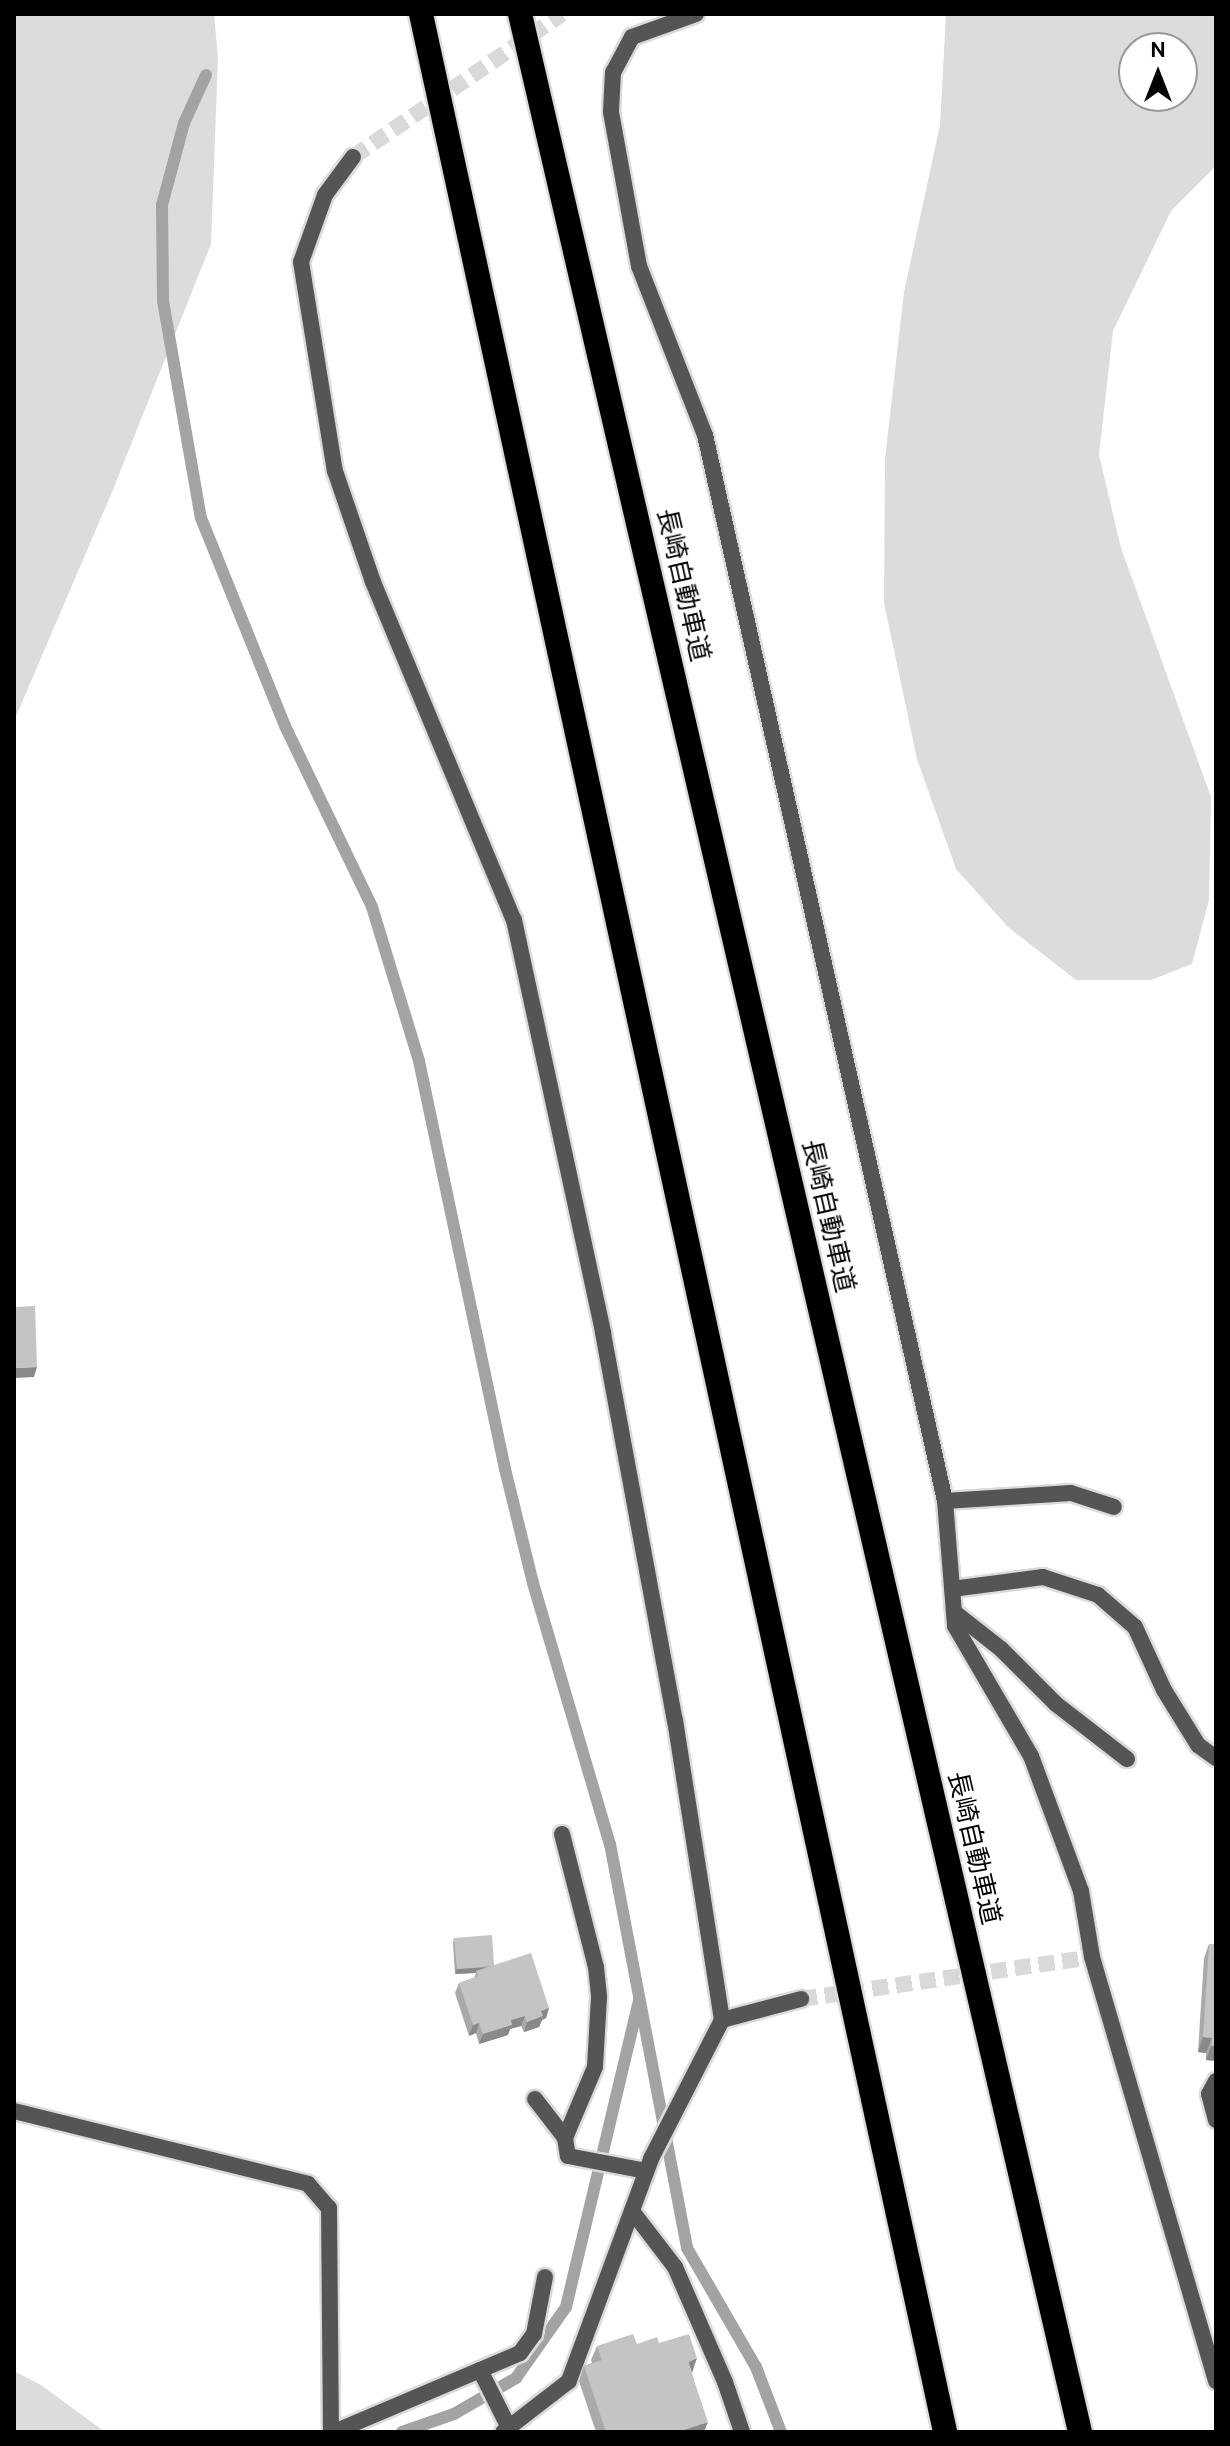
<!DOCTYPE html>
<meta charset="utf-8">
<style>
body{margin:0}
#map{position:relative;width:1230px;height:2446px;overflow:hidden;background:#fff;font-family:Cabin,"Noto Sans JP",sans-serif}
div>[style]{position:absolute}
.green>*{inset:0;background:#dcdcdc}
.stream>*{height:12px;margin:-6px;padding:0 6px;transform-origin:6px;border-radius:6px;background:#a3a3a3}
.street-tunnel>*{height:16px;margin-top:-8px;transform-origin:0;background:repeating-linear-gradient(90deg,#d9d9d9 0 16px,transparent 0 24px)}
.roads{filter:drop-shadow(2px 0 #dbdbdb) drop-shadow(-2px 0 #dbdbdb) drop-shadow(0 2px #dbdbdb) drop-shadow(0 -2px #dbdbdb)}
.lane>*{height:16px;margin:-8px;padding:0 8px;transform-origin:8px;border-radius:8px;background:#555}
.street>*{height:16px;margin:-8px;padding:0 8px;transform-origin:8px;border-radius:8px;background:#555}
.highway>*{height:24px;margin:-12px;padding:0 12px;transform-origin:12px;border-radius:12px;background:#000}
.wall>*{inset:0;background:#a9a9a9}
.shaded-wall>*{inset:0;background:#898989}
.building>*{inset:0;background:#c4c4c4}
span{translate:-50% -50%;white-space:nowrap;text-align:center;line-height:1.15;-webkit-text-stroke:8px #fff;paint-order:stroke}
.street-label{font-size:26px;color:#000}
.frame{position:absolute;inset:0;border:16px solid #000;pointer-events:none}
.north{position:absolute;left:1118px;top:32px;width:80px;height:80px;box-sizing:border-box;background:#fff;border:2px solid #999;border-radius:50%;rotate:0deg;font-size:22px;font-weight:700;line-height:32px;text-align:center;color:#000}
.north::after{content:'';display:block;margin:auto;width:28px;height:36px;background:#000;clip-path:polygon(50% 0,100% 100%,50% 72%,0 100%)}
</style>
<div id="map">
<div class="green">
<i style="clip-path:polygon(14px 14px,214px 14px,218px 58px,211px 244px,112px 492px,14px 721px)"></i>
<i style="clip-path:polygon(evenodd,946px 14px,1216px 14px,1216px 166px,1171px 211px,1113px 331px,1099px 455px,1121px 548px,1211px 797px,1209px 900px,1192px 964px,1151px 980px,1076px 980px,1008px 927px,956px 869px,917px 759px,884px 603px,885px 459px,904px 292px,940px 125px,946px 14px,1134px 48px,1182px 48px,1182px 96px,1134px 96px,1134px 48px)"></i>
<i style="clip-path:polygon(14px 2371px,41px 2385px,105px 2432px,14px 2432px)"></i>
</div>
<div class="stream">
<i style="left:206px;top:75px;width:53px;rotate:114.6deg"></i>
<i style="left:184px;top:123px;width:85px;rotate:105deg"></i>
<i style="left:162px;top:205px;width:96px;rotate:89.4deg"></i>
<i style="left:163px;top:301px;width:220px;rotate:80.1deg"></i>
<i style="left:201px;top:518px;width:224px;rotate:68deg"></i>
<i style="left:285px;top:726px;width:201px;rotate:64.3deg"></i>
<i style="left:372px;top:907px;width:161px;rotate:73deg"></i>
<i style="left:419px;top:1061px;width:417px;rotate:78.1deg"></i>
<i style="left:505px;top:1469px;width:117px;rotate:76.2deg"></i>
<i style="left:533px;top:1583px;width:272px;rotate:73.6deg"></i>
<i style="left:610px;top:1844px;width:411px;rotate:79.2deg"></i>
<i style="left:687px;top:2248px;width:138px;rotate:59.9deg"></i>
<i style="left:756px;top:2367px;width:70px;rotate:69deg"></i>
<i style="left:402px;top:2432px;width:55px;rotate:-19.1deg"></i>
<i style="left:454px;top:2414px;width:72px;rotate:-30.1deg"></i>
<i style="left:516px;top:2378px;width:87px;rotate:-54.8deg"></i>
<i style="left:566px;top:2307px;width:316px;rotate:-76.6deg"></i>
</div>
<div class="street-tunnel">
<i style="left:353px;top:157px;width:253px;rotate:-34.4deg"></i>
<i style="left:801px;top:1999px;width:294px;rotate:-8.2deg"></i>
</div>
<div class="roads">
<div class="lane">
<i style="left:696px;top:14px;width:68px;rotate:160.2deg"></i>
<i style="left:632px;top:37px;width:40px;rotate:118deg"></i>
<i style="left:613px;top:72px;width:40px;rotate:92.9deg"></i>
<i style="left:611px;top:112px;width:157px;rotate:79.7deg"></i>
<i style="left:639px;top:266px;width:181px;rotate:68.7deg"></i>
<i style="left:705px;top:435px;width:1093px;rotate:77.31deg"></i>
<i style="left:945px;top:1501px;width:125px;rotate:85.4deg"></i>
<i style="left:955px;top:1626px;width:151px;rotate:59.7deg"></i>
<i style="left:1031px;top:1756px;width:144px;rotate:69.7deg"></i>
<i style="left:1081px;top:1891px;width:67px;rotate:80.5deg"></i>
<i style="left:945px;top:1501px;width:126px;rotate:-3.6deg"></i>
<i style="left:1071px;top:1493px;width:45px;rotate:18deg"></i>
<i style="left:952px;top:1589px;width:92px;rotate:-7.5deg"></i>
<i style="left:1043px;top:1577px;width:58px;rotate:18.1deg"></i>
<i style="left:1098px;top:1595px;width:49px;rotate:40.9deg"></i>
<i style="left:1135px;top:1627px;width:69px;rotate:65.3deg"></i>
<i style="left:1164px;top:1690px;width:65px;rotate:58.3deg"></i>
<i style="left:1198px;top:1745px;width:22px;rotate:36deg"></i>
<i style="left:954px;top:1612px;width:60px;rotate:38.2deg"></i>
<i style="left:1001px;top:1649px;width:78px;rotate:45deg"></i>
<i style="left:1056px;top:1704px;width:90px;rotate:37.8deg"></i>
<i style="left:1216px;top:2081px;width:15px;rotate:118deg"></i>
<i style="left:1209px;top:2094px;width:27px;rotate:75deg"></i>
<i style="left:535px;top:2099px;width:49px;rotate:52.4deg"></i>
<i style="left:14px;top:2111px;width:303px;rotate:13.9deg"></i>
<i style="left:308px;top:2184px;width:32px;rotate:49deg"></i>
<i style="left:329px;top:2208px;width:224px;rotate:89.5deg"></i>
<i style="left:334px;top:2432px;width:202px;rotate:-23deg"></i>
<i style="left:520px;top:2353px;width:24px;rotate:-54deg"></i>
<i style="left:534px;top:2334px;width:58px;rotate:-79.1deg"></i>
</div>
<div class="street">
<i style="left:353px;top:157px;width:47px;rotate:126.4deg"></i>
<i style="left:325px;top:195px;width:71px;rotate:109.7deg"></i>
<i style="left:301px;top:262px;width:212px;rotate:80.8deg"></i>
<i style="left:335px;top:471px;width:117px;rotate:71.1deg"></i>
<i style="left:373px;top:582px;width:366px;rotate:67.4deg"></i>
<i style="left:514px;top:920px;width:422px;rotate:77.8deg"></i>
<i style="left:603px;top:1333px;width:394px;rotate:79.5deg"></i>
<i style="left:675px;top:1720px;width:304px;rotate:81.1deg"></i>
<i style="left:722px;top:2020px;width:156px;rotate:117.1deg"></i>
<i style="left:651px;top:2159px;width:237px;rotate:110.3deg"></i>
<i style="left:569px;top:2381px;width:83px;rotate:142.3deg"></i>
<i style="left:562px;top:1834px;width:137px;rotate:75.7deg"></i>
<i style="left:596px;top:1967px;width:30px;rotate:84deg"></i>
<i style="left:599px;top:1997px;width:70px;rotate:93.3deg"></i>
<i style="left:595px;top:2067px;width:77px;rotate:112.9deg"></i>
<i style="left:565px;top:2138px;width:18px;rotate:81deg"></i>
<i style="left:568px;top:2156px;width:79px;rotate:10.9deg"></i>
<i style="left:1092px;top:1957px;width:442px;rotate:73.7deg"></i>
<i style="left:722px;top:2020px;width:82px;rotate:-14.9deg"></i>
<i style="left:632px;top:2211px;width:71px;rotate:52.5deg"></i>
<i style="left:675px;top:2267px;width:125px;rotate:66.5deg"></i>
<i style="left:725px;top:2382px;width:53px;rotate:71.2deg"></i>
<i style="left:480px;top:2370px;width:65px;rotate:63.4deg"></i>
</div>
<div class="highway">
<i style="left:421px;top:14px;width:2474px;rotate:77.77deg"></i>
<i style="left:520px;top:14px;width:2482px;rotate:76.96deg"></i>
</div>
</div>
<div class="wall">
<i style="clip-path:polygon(454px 1938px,494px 1966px,549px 2008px,546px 2018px,542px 2020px,539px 2027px,524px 2032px,521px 2026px,510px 2029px,508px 2035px,479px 2044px,476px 2033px,469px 2036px,455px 1993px,459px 1983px,474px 1978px,476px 1973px,455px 1974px,453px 1943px)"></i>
<i style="clip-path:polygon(1209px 1944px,1216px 2061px,1206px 2060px,1206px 2053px,1198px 2052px,1204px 1958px)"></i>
<i style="clip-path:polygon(659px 2343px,692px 2373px,704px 2432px,596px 2432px,579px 2381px,584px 2366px,592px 2363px,591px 2360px,597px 2346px)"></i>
</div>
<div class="shaded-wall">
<i style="clip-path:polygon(37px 1367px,34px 1377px,14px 1378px,14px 1368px)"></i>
<i style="clip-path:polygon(494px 1967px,492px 1972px,455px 1974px,457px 1969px)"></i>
<i style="clip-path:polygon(549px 2008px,546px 2018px,542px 2020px,539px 2027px,524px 2032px,527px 2022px,541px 2011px)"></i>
<i style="clip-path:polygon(525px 2016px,521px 2026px,510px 2029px,508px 2035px,479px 2044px,483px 2034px,511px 2020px)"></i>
<i style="clip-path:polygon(479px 2023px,476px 2033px,469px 2036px,473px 2025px)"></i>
<i style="clip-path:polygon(1203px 2037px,1212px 2038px,1206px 2053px,1198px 2052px)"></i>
<i style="clip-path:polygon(1211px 2046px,1216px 2046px,1216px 2061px,1206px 2060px)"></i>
<i style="clip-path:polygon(697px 2358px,692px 2373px,688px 2362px)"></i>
<i style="clip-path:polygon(708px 2422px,704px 2432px,678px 2432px)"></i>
</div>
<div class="building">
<i style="clip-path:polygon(35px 1306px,37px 1367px,14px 1368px,14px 1307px)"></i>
<i style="clip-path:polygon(492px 1935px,494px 1966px,457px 1969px,454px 1938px)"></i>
<i style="clip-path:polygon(1209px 1944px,1216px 1944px,1216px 2046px,1211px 2046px,1212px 2038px,1203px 2037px)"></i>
<i style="clip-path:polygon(531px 1953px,549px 2008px,541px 2011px,543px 2016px,527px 2022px,525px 2016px,511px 2020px,512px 2025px,483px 2034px,479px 2023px,473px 2025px,459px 1983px,478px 1976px,476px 1971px)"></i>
<i style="clip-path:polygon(633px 2334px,637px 2344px,657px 2337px,659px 2343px,689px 2334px,697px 2358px,688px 2362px,708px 2422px,678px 2432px,606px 2432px,584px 2366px,602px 2360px,597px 2346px)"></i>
</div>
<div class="street-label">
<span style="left:683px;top:585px;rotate:77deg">長崎自動車道</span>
<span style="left:828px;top:1216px;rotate:77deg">長崎自動車道</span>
<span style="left:974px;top:1848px;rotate:77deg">長崎自動車道</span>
</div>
<div class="frame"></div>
<div class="north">N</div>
</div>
